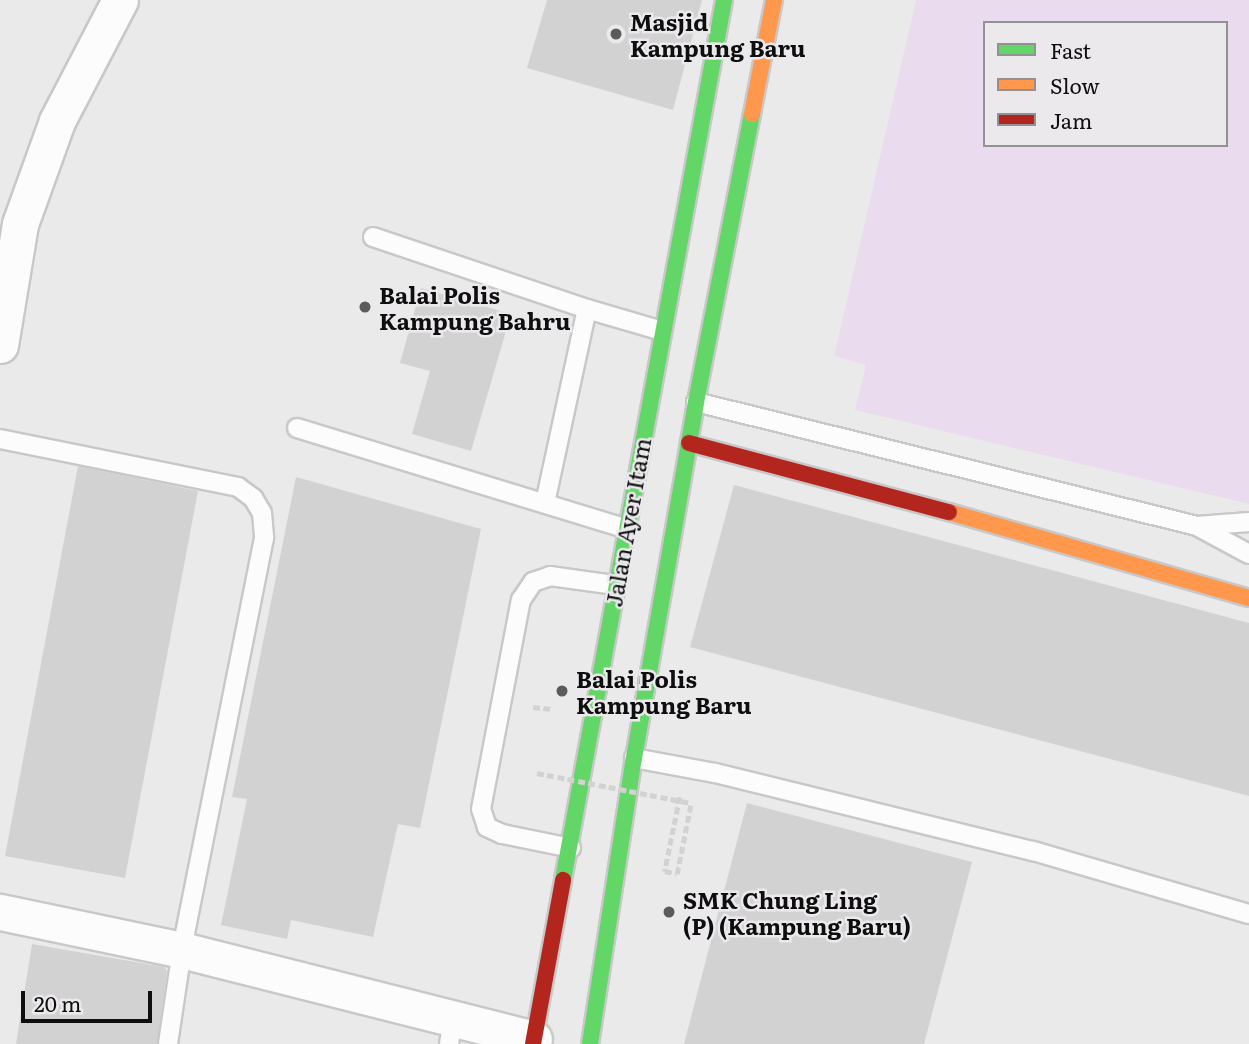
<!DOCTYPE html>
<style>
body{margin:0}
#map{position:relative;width:1249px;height:1044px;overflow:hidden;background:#ebeaeb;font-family:Literata,serif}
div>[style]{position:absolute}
.green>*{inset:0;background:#eadcee}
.building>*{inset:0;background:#d3d2d3}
.path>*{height:4.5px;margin-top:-2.25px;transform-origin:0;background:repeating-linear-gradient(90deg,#d2d2d3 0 7px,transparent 0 10.5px)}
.roads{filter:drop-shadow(2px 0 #c9c8c9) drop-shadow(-2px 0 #c9c8c9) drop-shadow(0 2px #c9c8c9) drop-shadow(0 -2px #c9c8c9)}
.lane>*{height:18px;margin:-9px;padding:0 9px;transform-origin:9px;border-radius:9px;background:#fcfcfc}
.street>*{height:35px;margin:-17.5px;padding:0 17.5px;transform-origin:17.5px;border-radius:17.5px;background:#fcfcfc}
.fast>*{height:16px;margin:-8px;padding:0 8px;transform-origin:8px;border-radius:8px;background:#63d668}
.slow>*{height:16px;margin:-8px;padding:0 8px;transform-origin:8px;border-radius:8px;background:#ff974d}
.jam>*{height:16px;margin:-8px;padding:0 8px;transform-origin:8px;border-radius:8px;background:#b3261e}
.path-bridge>*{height:4.5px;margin-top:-2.25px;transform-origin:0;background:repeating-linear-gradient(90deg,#d2d2d3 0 7px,transparent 0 10.5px)}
.dots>*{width:19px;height:19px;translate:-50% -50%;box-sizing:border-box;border:4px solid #ebe9ec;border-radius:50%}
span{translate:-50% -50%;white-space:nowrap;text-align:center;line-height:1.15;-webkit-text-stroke:5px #ebe9ec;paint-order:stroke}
.poi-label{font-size:23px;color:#0e0e0e;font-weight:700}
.left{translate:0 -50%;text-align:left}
.street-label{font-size:23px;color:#0e0e0e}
.legend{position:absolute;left:983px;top:21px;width:245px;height:126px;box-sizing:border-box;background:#ebe9ec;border:2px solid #939193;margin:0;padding:9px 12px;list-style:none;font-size:21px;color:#0e0e0e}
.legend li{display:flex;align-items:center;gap:14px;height:35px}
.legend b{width:35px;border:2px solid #939193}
.scale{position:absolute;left:21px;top:991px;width:131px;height:32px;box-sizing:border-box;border:4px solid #0e0e0e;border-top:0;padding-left:9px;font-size:21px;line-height:24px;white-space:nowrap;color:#0e0e0e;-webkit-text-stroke:5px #ebe9ec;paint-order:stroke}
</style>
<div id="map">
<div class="green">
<i style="clip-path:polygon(evenodd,916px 0,1249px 0,1249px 504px,855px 410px,866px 365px,834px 356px,916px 0,985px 23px,1226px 23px,1226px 145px,985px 145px,985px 23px)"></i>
</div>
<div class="building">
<i style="clip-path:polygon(547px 0,702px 0,673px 110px,527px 68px)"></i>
<i style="clip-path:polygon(421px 288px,511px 314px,471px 451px,412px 434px,430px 371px,400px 363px)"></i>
<i style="clip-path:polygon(78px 466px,198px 491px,125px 878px,5px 856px)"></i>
<i style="clip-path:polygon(296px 477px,481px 529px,420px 828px,398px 824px,373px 937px,291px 920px,287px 939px,221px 925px,247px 799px,232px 797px)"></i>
<i style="clip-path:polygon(734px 485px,1249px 623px,1249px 796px,690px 647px)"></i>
<i style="clip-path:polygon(747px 803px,972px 862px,924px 1044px,684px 1044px)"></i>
<i style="clip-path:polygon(32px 944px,164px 967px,167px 971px,157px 1044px,16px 1044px)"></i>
</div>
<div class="path">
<i style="left:533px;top:707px;width:18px;rotate:6deg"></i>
<i style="left:680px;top:797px;width:76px;rotate:101.5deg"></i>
<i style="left:665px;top:871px;width:12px;rotate:14deg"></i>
<i style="left:677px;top:874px;width:72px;rotate:-78.8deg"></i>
</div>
<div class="roads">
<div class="lane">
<i style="left:373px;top:237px;width:226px;rotate:18.6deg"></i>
<i style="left:587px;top:309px;width:78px;rotate:16.3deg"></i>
<i style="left:696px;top:402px;width:516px;rotate:13.9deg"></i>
<i style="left:1197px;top:526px;width:59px;rotate:28.3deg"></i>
<i style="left:297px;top:428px;width:343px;rotate:17deg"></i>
<i style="left:0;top:439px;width:243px;rotate:11.4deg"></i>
<i style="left:238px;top:487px;width:19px;rotate:36deg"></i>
<i style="left:253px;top:498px;width:17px;rotate:59deg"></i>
<i style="left:262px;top:513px;width:25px;rotate:85deg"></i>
<i style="left:264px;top:538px;width:420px;rotate:101.3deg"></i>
<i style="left:182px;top:950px;width:95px;rotate:98.5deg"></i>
<i style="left:545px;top:503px;width:198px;rotate:-77.8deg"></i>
<i style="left:1197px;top:526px;width:52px;rotate:-4.4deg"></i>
<i style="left:634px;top:758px;width:82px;rotate:10.5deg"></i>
<i style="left:715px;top:773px;width:327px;rotate:13.8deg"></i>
<i style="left:1033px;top:851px;width:225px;rotate:16.3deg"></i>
<i style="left:571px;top:848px;width:70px;rotate:-168.5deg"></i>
<i style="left:502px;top:834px;width:17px;rotate:-155deg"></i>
<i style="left:487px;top:827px;width:19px;rotate:-108deg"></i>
<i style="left:481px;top:809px;width:213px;rotate:-79.2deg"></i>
<i style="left:521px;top:600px;width:22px;rotate:-56deg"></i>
<i style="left:533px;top:582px;width:18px;rotate:-19deg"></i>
<i style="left:550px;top:576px;width:66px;rotate:7.9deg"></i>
<i style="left:449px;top:1044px;width:26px;rotate:-81deg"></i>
</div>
<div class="street">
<i style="left:0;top:345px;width:123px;rotate:-80.6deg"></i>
<i style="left:20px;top:224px;width:109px;rotate:-70.2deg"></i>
<i style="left:57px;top:121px;width:136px;rotate:-62.5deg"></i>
<i style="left:0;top:912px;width:186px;rotate:11.8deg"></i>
<i style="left:182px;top:950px;width:363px;rotate:14.2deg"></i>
</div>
<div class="fast">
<i style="left:563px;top:880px;width:895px;rotate:-79.63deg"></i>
<i style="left:590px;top:1044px;width:289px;rotate:-81.3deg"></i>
<i style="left:634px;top:758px;width:361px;rotate:-80.1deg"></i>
<i style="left:696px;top:402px;width:293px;rotate:-79deg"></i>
</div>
<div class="slow">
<i style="left:752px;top:114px;width:116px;rotate:-79.1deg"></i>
<i style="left:949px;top:512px;width:312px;rotate:16deg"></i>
</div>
<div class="jam">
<i style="left:689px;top:443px;width:269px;rotate:14.9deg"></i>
<i style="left:533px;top:1044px;width:167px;rotate:-79.6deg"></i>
</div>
</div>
<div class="path-bridge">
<i style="left:537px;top:773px;width:157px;rotate:11deg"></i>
</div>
<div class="dots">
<i style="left:616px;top:34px;background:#5b5b5b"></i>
<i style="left:365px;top:307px;background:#5b5b5b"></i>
<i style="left:562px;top:691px;background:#5b5b5b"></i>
<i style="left:669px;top:912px;background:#5b5b5b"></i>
</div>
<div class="poi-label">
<span class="left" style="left:630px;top:34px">Masjid<br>Kampung Baru</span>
<span class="left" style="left:379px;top:307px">Balai Polis<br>Kampung Bahru</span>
<span class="left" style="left:576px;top:691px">Balai Polis<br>Kampung Baru</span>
<span class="left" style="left:683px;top:912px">SMK Chung Ling<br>(P) (Kampung Baru)</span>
</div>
<div class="street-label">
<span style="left:627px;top:522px;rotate:-80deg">Jalan Ayer Itam</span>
</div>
<ul class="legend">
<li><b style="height:9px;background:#63d668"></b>Fast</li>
<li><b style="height:9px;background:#ff974d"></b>Slow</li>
<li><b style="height:9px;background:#b3261e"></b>Jam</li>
</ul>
<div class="scale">20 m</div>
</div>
